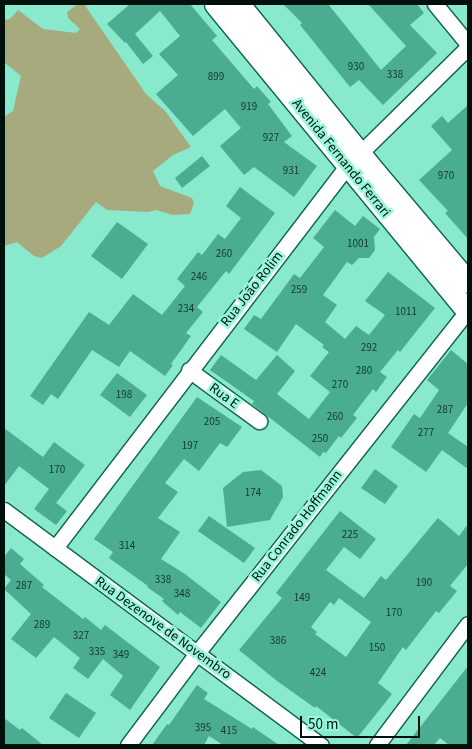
<!DOCTYPE html>
<meta charset="utf-8">
<style>
body{margin:0}
#map{position:relative;width:472px;height:749px;overflow:hidden;background:#89e9cc;font-family:"Source Sans 3",sans-serif}
div>[style]{position:absolute}
.green>*{inset:0;background:#a6aa7d}
.building>*{inset:0;background:#4aac91}
.roads{filter:drop-shadow(1px 0 #0d614d) drop-shadow(-1px 0 #0d614d) drop-shadow(0 1px #0d614d) drop-shadow(0 -1px #0d614d)}
.street>*{height:15px;margin:-7.5px;padding:0 7.5px;transform-origin:7.5px;border-radius:7.5px;background:#fff}
.secondary>*{height:21px;margin:-10.5px;padding:0 10.5px;transform-origin:10.5px;border-radius:10.5px;background:#fff}
span{translate:-50% -50%;white-space:nowrap;text-align:center;line-height:1.15;-webkit-text-stroke:5px #96f7d9;paint-order:stroke}
.number-label{font-size:11px;color:#12382d}
.number-label span{-webkit-text-stroke-width:0}
.street-label{font-size:14px;color:#00110c}
.frame{position:absolute;inset:0;border:5px solid #00110c;pointer-events:none}
.scale{position:absolute;left:300px;top:716px;width:120px;height:22px;box-sizing:border-box;border:2px solid #00110c;border-top:0;padding-left:6px;font-size:15px;line-height:18px;white-space:nowrap;color:#00110c;-webkit-text-stroke:4px #96f7d9;paint-order:stroke}
</style>
<div id="map">
<div class="green">
<i style="clip-path:polygon(78px 4px,84px 4px,146px 94px,166px 112px,191px 147px,173px 155px,153px 171px,160px 186px,192px 198px,194px 203px,190px 214px,173px 215px,156px 210px,148px 212px,107px 210px,96px 202px,61px 246px,42px 258px,34px 256px,17px 242px,4px 246px,4px 117px,13px 111px,21px 76px,4px 62px,4px 20px,10px 19px,18px 10px,43px 29px,76px 33px,80px 29px,68px 18px,67px 12px)"></i>
</div>
<div class="building">
<i style="clip-path:polygon(130px 4px,190px 4px,217px 36px,212px 40px,254px 89px,257px 86px,271px 102px,268px 104px,292px 136px,284px 142px,317px 166px,294px 197px,254px 167px,244px 175px,220px 146px,241px 128px,225px 109px,193px 136px,156px 94px,178px 75px,159px 54px,180px 36px,160px 11px,135px 34px,153px 56px,143px 64px,126px 42px,125px 43px,107px 24px)"></i>
<i style="clip-path:polygon(283px 4px,328px 4px,381px 70px,406px 46px,368px 4px,417px 4px,424px 13px,410px 25px,437px 53px,383px 105px,359px 80px,350px 87px,300px 25px,302px 23px)"></i>
<i style="clip-path:polygon(468px 105px,468px 239px,445px 213px,448px 211px,419px 180px,452px 150px,431px 126px,442px 116px,448px 123px)"></i>
<i style="clip-path:polygon(202px 156px,210px 166px,182px 188px,175px 178px)"></i>
<i style="clip-path:polygon(240px 187px,275px 213px,229px 274px,226px 271px,197px 307px,203px 312px,186px 333px,191px 336px,171px 364px,173px 365px,165px 376px,130px 351px,119px 367px,92px 350px,58px 399px,51px 394px,43px 405px,30px 396px,89px 312px,109px 325px,133px 294px,162px 315px,185px 286px,177px 279px,198px 252px,202px 255px,218px 234px,225px 239px,241px 218px,226px 206px)"></i>
<i style="clip-path:polygon(335px 210px,355px 226px,363px 216px,380px 229px,374px 237px,375px 250px,369px 258px,359px 258px,352px 265px,347px 262px,323px 295px,337px 305px,325px 322px,345px 339px,356px 326px,369px 335px,385px 315px,365px 301px,388px 272px,435px 308px,400px 352px,398px 350px,380px 372px,387px 377px,376px 392px,373px 389px,353px 415px,357px 418px,341px 438px,339px 436px,326px 453px,323px 452px,320px 457px,252px 404px,254px 401px,210px 370px,221px 355px,256px 380px,277px 355px,295px 371px,277px 394px,309px 419px,330px 392px,310px 376px,329px 352px,322px 347px,324px 345px,296px 324px,277px 352px,244px 329px,254px 315px,261px 319px,294px 274px,300px 278px,324px 247px,313px 238px)"></i>
<i style="clip-path:polygon(117px 222px,148px 244px,122px 279px,91px 256px)"></i>
<i style="clip-path:polygon(451px 350px,468px 364px,468px 403px,448px 433px,468px 447px,468px 469px,442px 450px,426px 472px,391px 447px,414px 414px,420px 418px,439px 390px,427px 380px)"></i>
<i style="clip-path:polygon(117px 373px,147px 395px,130px 417px,100px 395px)"></i>
<i style="clip-path:polygon(197px 397px,242px 427px,227px 447px,220px 443px,199px 471px,184px 459px,165px 483px,178px 492px,158px 518px,180px 532px,161px 559px,185px 574px,221px 602px,201px 628px,180px 612px,178px 615px,162px 601px,164px 599px,147px 587px,148px 586px,109px 558px,113px 552px,94px 539px)"></i>
<i style="clip-path:polygon(4px 428px,43px 457px,54px 442px,85px 465px,56px 503px,67px 511px,56px 525px,34px 509px,49px 489px,19px 466px,4px 486px)"></i>
<i style="clip-path:polygon(375px 469px,398px 486px,385px 504px,361px 488px)"></i>
<i style="clip-path:polygon(261px 470px,282px 486px,283px 497px,270px 520px,227px 527px,223px 488px,243px 472px)"></i>
<i style="clip-path:polygon(evenodd,340px 511px,376px 539px,360px 559px,344px 547px,326px 570px,364px 598px,381px 576px,386px 580px,438px 518px,459px 536px,468px 524px,468px 564px,450px 586px,457px 591px,439px 613px,436px 611px,406px 650px,403px 647px,378px 683px,392px 694px,357px 738px,316px 706px,315px 708px,277px 681px,239px 650px,282px 598px,276px 593px,340px 511px,339px 598px,371px 622px,346px 657px,315px 634px,317px 632px,311px 627px,330px 602px,334px 605px,339px 598px)"></i>
<i style="clip-path:polygon(209px 516px,255px 548px,244px 563px,198px 531px)"></i>
<i style="clip-path:polygon(11px 548px,24px 559px,20px 564px,44px 585px,42px 587px,83px 619px,85px 617px,101px 630px,105px 625px,160px 667px,130px 710px,110px 695px,123px 676px,103px 659px,88px 679px,73px 668px,80px 658px,54px 637px,36px 658px,11px 639px,31px 614px,4px 589px,11px 580px,4px 574px,4px 557px)"></i>
<i style="clip-path:polygon(468px 666px,468px 745px,449px 745px,440px 738px,434px 745px,406px 745px)"></i>
<i style="clip-path:polygon(197px 685px,208px 693px,204px 699px,252px 729px,253px 727px,279px 745px,223px 745px,209px 736px,204px 745px,152px 745px,167px 724px,169px 725px)"></i>
<i style="clip-path:polygon(66px 693px,96px 713px,79px 738px,49px 718px)"></i>
<i style="clip-path:polygon(4px 718px,20px 730px,22px 728px,43px 745px,4px 745px)"></i>
</div>
<div class="roads">
<div class="street">
<i style="left:435px;top:4px;width:52px;rotate:50.5deg"></i>
<i style="left:189px;top:370px;width:87px;rotate:36.1deg"></i>
<i style="left:4px;top:510px;width:395px;rotate:36.6deg"></i>
<i style="left:55px;top:548px;width:481px;rotate:-52.6deg"></i>
<i style="left:347px;top:166px;width:170px;rotate:-44.5deg"></i>
<i style="left:128px;top:745px;width:115px;rotate:-53.1deg"></i>
<i style="left:197px;top:653px;width:436px;rotate:-51.7deg"></i>
<i style="left:377px;top:745px;width:151px;rotate:-53.1deg"></i>
</div>
<div class="secondary">
<i style="left:215px;top:4px;width:399px;rotate:50.6deg"></i>
<i style="left:239px;top:4px;width:218px;rotate:51deg"></i>
<i style="left:376px;top:173px;width:143px;rotate:49.8deg"></i>
</div>
</div>
<div class="number-label">
<span style="left:356px;top:67px">930</span>
<span style="left:395px;top:75px">338</span>
<span style="left:216px;top:77px">899</span>
<span style="left:249px;top:107px">919</span>
<span style="left:271px;top:138px">927</span>
<span style="left:291px;top:171px">931</span>
<span style="left:446px;top:176px">970</span>
<span style="left:358px;top:244px">1001</span>
<span style="left:224px;top:254px">260</span>
<span style="left:199px;top:277px">246</span>
<span style="left:299px;top:290px">259</span>
<span style="left:186px;top:309px">234</span>
<span style="left:406px;top:312px">1011</span>
<span style="left:369px;top:348px">292</span>
<span style="left:364px;top:371px">280</span>
<span style="left:340px;top:385px">270</span>
<span style="left:124px;top:395px">198</span>
<span style="left:445px;top:410px">287</span>
<span style="left:335px;top:417px">260</span>
<span style="left:212px;top:422px">205</span>
<span style="left:426px;top:433px">277</span>
<span style="left:320px;top:439px">250</span>
<span style="left:190px;top:446px">197</span>
<span style="left:57px;top:470px">170</span>
<span style="left:253px;top:493px">174</span>
<span style="left:350px;top:535px">225</span>
<span style="left:127px;top:546px">314</span>
<span style="left:163px;top:580px">338</span>
<span style="left:424px;top:583px">190</span>
<span style="left:24px;top:586px">287</span>
<span style="left:182px;top:594px">348</span>
<span style="left:302px;top:598px">149</span>
<span style="left:394px;top:613px">170</span>
<span style="left:42px;top:625px">289</span>
<span style="left:81px;top:636px">327</span>
<span style="left:278px;top:641px">386</span>
<span style="left:377px;top:648px">150</span>
<span style="left:97px;top:652px">335</span>
<span style="left:121px;top:655px">349</span>
<span style="left:318px;top:673px">424</span>
<span style="left:203px;top:728px">395</span>
<span style="left:229px;top:731px">415</span>
</div>
<div class="street-label">
<span style="left:341px;top:158px;rotate:51deg">Avenida Fernando Ferrari</span>
<span style="left:252px;top:289px;rotate:-52deg">Rua João Rolim</span>
<span style="left:224px;top:396px;rotate:36deg">Rua E</span>
<span style="left:297px;top:526px;rotate:-52deg">Rua Conrado Hoffmann</span>
<span style="left:163px;top:628px;rotate:36deg">Rua Dezenove de Novembro</span>
</div>
<div class="frame"></div>
<div class="scale">50 m</div>
</div>
